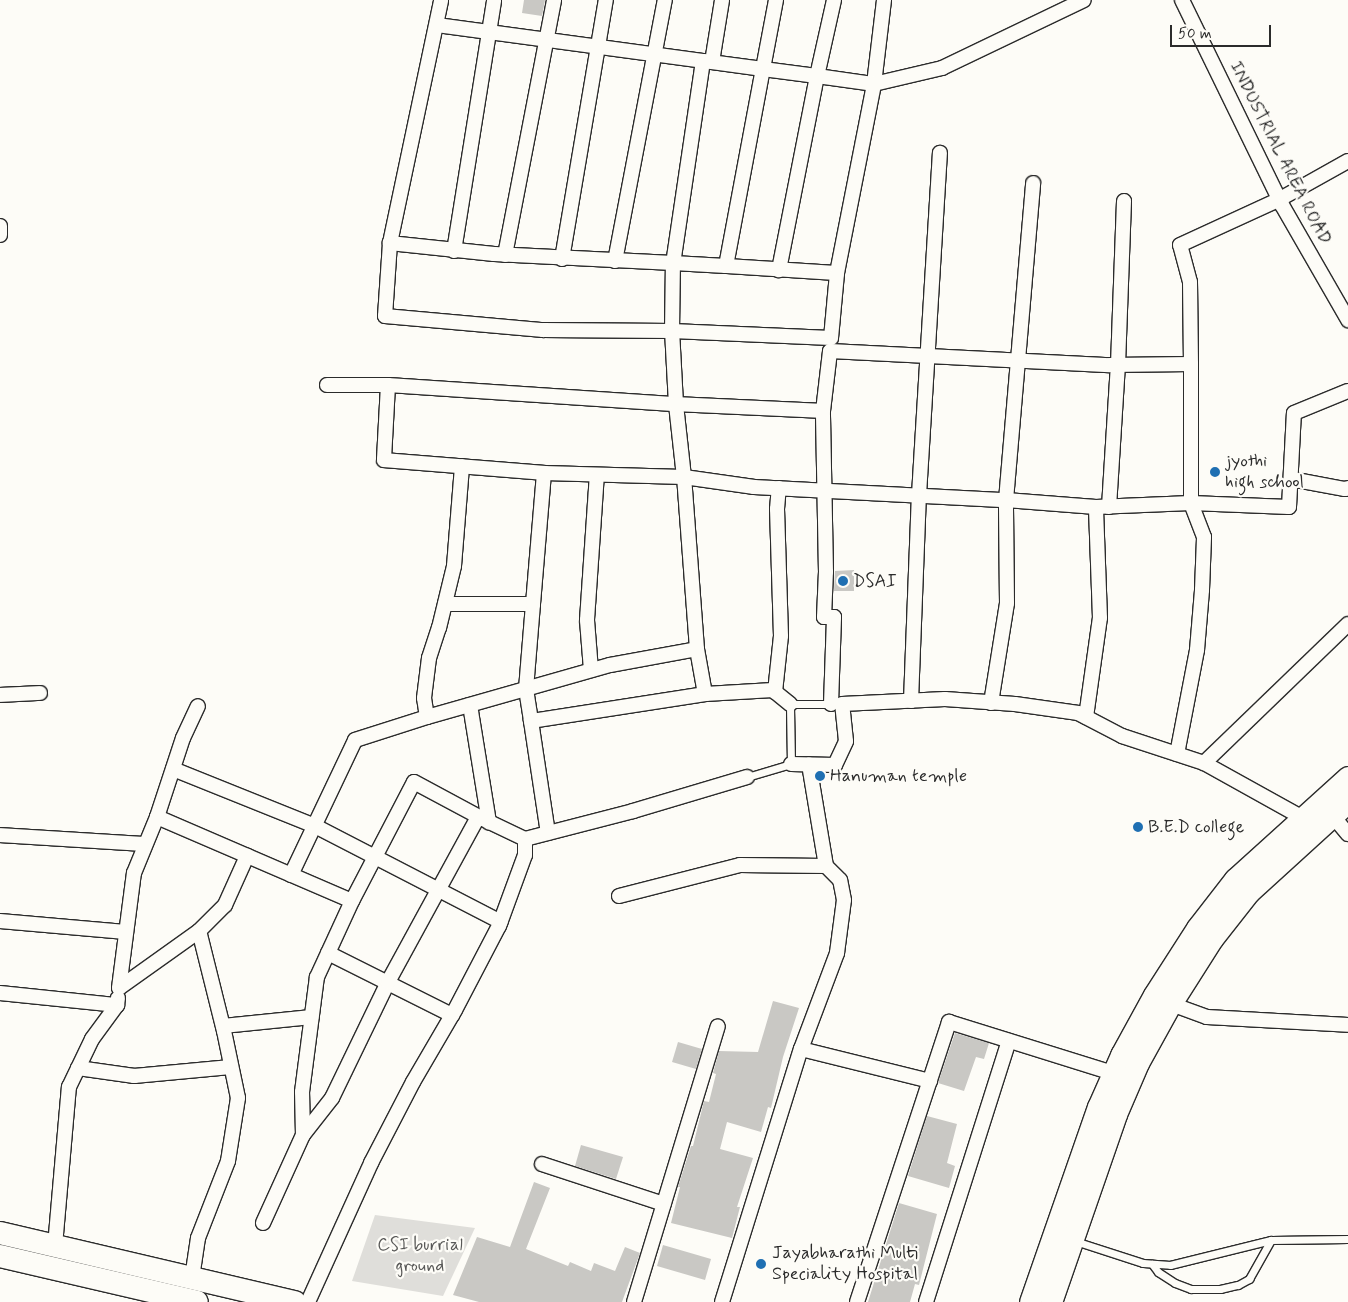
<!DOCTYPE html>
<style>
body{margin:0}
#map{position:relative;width:1348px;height:1302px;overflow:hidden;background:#fdfcf7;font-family:Mynerve,sans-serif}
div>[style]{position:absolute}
.green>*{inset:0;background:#dfdeda}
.building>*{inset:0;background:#c9c8c4}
.roads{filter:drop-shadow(1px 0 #2b2b2b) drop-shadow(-1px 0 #2b2b2b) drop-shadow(0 1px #2b2b2b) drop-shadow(0 -1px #2b2b2b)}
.service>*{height:7px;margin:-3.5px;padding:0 3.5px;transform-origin:3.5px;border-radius:3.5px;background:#fdfcf7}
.minor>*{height:14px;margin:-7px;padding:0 7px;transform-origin:7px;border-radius:7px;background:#fdfcf7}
.primary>*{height:21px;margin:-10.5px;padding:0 10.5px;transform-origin:10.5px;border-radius:10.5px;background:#fdfcf7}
.trunk>*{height:22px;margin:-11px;padding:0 11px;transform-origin:11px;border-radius:11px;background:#fdfcf7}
.dots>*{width:14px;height:14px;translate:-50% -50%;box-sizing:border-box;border:2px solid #fdfcf7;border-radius:50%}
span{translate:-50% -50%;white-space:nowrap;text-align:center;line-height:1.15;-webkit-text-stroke:4.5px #fdfcf7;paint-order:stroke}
.street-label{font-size:18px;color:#2b2b2b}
.poi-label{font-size:18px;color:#2b2b2b}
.left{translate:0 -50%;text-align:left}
.park-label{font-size:18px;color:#585857}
.scale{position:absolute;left:1170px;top:25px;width:101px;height:22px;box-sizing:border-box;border:2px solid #2b2b2b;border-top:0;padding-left:6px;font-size:15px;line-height:18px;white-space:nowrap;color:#2b2b2b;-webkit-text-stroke:4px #fdfcf7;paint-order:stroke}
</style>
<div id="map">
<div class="green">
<i style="clip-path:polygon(375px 1215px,475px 1228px,443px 1296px,352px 1281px)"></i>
</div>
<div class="building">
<i style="clip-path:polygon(524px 0,545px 0,542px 16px,522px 13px)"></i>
<i style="clip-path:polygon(854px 570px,854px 591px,834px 591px,835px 571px)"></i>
<i style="clip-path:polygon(773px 1001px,799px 1008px,783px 1057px,771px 1108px,768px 1107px,761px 1132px,727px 1122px,720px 1149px,753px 1158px,737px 1207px,740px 1207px,732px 1238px,671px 1223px,680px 1187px,678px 1187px,691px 1146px,693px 1146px,704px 1101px,709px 1102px,716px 1074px,713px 1073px,719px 1051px,758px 1052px)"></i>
<i style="clip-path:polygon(955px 1033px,989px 1043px,984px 1059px,976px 1057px,964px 1091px,938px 1083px)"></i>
<i style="clip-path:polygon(678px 1042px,702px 1049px,696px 1069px,672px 1062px)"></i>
<i style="clip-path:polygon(927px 1116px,957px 1124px,947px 1163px,955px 1166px,949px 1188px,908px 1176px)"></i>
<i style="clip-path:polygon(581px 1145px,623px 1157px,616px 1179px,575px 1166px)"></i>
<i style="clip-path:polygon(534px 1182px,550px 1188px,526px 1249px,568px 1266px,570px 1262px,591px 1271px,594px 1263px,615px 1271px,625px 1247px,640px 1253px,622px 1302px,479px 1302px,453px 1295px,477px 1237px,510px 1247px)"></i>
<i style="clip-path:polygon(899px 1203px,937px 1214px,919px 1285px,915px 1284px,910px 1302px,868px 1302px)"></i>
<i style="clip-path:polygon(663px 1245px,711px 1259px,705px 1280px,657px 1266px)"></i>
</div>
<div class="roads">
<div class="service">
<i style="left:747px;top:777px;width:46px;rotate:-16.5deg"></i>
<i style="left:791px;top:764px;width:60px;rotate:-91deg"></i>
<i style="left:790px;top:704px;width:42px"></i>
<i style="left:1075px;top:1241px;width:71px;rotate:17.9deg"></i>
<i style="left:1143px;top:1263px;width:27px;rotate:4deg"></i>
<i style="left:1170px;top:1265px;width:104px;rotate:-13.9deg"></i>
<i style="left:1271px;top:1240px;width:77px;rotate:-0.7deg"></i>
<i style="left:1152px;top:1264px;width:10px;rotate:53deg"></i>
<i style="left:1158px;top:1272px;width:20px;rotate:33deg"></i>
<i style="left:1175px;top:1283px;width:17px;rotate:21deg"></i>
<i style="left:1191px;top:1289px;width:29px"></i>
<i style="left:1220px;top:1289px;width:18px;rotate:-13deg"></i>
<i style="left:1238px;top:1285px;width:13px;rotate:-29deg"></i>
<i style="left:1249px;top:1279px;width:45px;rotate:-60.6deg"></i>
</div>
<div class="minor">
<i style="left:776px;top:0;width:70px;rotate:100.7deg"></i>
<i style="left:763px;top:69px;width:54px;rotate:7.4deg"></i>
<i style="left:817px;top:76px;width:198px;rotate:101.1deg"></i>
<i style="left:834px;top:0;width:78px;rotate:102.6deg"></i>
<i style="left:817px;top:76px;width:58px;rotate:8deg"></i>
<i style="left:874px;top:84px;width:85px;rotate:-83.2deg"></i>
<i style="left:1182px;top:0;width:228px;rotate:64deg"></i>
<i style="left:1282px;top:205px;width:133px;rotate:60.1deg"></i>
<i style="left:437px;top:25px;width:268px;rotate:7.7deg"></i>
<i style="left:712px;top:62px;width:63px;rotate:-80.8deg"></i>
<i style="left:0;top:226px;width:9px;rotate:90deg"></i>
<i style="left:390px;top:243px;width:248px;rotate:-78.1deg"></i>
<i style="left:454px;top:251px;width:254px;rotate:-80.9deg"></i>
<i style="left:505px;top:255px;width:260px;rotate:-79.1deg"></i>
<i style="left:562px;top:259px;width:263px;rotate:-80.4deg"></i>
<i style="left:615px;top:261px;width:266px;rotate:-79.2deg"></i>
<i style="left:726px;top:266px;width:200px;rotate:-79.4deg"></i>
<i style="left:763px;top:69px;width:61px;rotate:-172.4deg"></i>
<i style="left:703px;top:61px;width:204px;rotate:98.4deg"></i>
<i style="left:673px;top:263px;width:53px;rotate:3.2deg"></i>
<i style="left:726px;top:266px;width:111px;rotate:3.6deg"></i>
<i style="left:837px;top:273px;width:193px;rotate:-78.9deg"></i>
<i style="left:874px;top:84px;width:70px;rotate:-13.2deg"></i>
<i style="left:942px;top:68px;width:157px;rotate:-25.6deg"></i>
<i style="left:327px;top:385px;width:61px"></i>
<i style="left:388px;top:385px;width:289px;rotate:3.8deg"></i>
<i style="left:676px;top:404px;width:73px;rotate:-93.1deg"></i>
<i style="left:672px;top:331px;width:68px;rotate:-89.2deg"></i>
<i style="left:673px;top:263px;width:179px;rotate:-177.1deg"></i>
<i style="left:494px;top:254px;width:105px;rotate:-174deg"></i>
<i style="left:390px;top:243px;width:73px;rotate:93.9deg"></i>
<i style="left:385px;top:316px;width:159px;rotate:5.1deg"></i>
<i style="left:543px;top:330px;width:129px;rotate:0.4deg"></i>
<i style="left:672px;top:331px;width:159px;rotate:2.5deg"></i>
<i style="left:831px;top:338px;width:65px;rotate:-84.7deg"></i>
<i style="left:388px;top:385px;width:75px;rotate:93.1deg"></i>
<i style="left:384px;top:460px;width:161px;rotate:4.6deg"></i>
<i style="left:1291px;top:479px;width:55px;rotate:10.5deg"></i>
<i style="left:1345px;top:489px;width:3px;rotate:-18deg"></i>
<i style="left:1109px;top:507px;width:142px;rotate:-86.4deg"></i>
<i style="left:1118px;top:365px;width:164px;rotate:-87.9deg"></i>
<i style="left:445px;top:604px;width:88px"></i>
<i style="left:533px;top:604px;width:85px;rotate:94.7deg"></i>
<i style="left:526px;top:689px;width:32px;rotate:81deg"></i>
<i style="left:531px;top:721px;width:176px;rotate:-8.8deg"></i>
<i style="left:533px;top:604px;width:131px;rotate:-85.2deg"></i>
<i style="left:544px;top:473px;width:140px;rotate:1.6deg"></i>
<i style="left:684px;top:477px;width:71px;rotate:8.1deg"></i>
<i style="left:754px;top:487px;width:252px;rotate:3deg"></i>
<i style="left:1006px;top:500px;width:318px;rotate:-85.1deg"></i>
<i style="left:591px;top:670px;width:50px;rotate:-94.6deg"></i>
<i style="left:587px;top:620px;width:145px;rotate:-86.1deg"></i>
<i style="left:775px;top:692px;width:56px;rotate:-83.9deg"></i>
<i style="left:781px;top:636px;width:127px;rotate:-91.8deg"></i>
<i style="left:777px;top:509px;width:21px;rotate:-85deg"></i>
<i style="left:0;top:695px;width:40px;rotate:-2.9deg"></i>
<i style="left:911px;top:701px;width:206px;rotate:-87.8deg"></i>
<i style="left:919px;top:495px;width:343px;rotate:-86.5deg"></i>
<i style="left:991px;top:703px;width:101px;rotate:-80.9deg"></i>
<i style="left:1007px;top:603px;width:103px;rotate:-90.6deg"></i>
<i style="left:1006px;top:500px;width:90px;rotate:4.4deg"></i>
<i style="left:1096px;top:507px;width:95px;rotate:-2.4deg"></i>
<i style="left:1191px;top:503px;width:98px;rotate:2.3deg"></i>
<i style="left:1289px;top:507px;width:94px;rotate:-87deg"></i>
<i style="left:1294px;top:413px;width:58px;rotate:-22.2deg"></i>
<i style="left:790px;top:704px;width:22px;rotate:-141deg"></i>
<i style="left:773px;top:690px;width:68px;rotate:176.6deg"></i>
<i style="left:705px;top:694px;width:46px;rotate:-100.1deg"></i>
<i style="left:697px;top:649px;width:172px;rotate:-94.3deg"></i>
<i style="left:684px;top:477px;width:73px;rotate:-96.3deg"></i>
<i style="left:676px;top:404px;width:147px;rotate:2.7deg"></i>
<i style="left:831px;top:704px;width:87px;rotate:-88deg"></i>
<i style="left:834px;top:617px;width:10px;rotate:180deg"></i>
<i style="left:824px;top:617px;width:45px;rotate:-87.5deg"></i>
<i style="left:826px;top:572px;width:161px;rotate:-91.1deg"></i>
<i style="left:823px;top:411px;width:60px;rotate:-83.3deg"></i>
<i style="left:830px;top:351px;width:280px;rotate:2.9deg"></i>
<i style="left:1110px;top:365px;width:81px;rotate:-0.7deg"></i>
<i style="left:1191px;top:364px;width:82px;rotate:-90.7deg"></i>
<i style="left:1190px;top:282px;width:38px;rotate:-105deg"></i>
<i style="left:1180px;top:245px;width:110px;rotate:-24.7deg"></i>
<i style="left:1280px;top:199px;width:78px;rotate:-29.2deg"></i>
<i style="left:470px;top:705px;width:119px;rotate:80.8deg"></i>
<i style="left:427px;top:717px;width:190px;rotate:-15.9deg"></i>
<i style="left:610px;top:665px;width:88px;rotate:-10.4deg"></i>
<i style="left:1086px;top:717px;width:100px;rotate:-82deg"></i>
<i style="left:1100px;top:618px;width:111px;rotate:-92.1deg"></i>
<i style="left:531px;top:721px;width:113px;rotate:81.4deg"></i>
<i style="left:1177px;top:754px;width:106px;rotate:-79.1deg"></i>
<i style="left:1197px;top:650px;width:60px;rotate:-85.2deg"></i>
<i style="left:1202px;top:590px;width:53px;rotate:-87.8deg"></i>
<i style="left:1204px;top:537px;width:36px;rotate:-111deg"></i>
<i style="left:1191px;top:503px;width:139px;rotate:-90deg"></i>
<i style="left:1204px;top:763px;width:200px;rotate:-44deg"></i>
<i style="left:791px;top:764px;width:44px;rotate:1.3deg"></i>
<i style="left:835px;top:765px;width:26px;rotate:-65deg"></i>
<i style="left:846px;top:741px;width:37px;rotate:-96deg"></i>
<i style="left:842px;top:704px;width:103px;rotate:-2.8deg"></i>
<i style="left:945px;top:699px;width:70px;rotate:4.1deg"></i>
<i style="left:1015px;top:704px;width:64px;rotate:8.1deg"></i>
<i style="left:1078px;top:713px;width:50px;rotate:27.6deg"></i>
<i style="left:1122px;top:736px;width:86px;rotate:18.2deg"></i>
<i style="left:1204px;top:763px;width:111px;rotate:29.1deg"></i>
<i style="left:1301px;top:817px;width:8px;rotate:50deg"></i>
<i style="left:173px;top:769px;width:153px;rotate:21.9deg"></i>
<i style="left:315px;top:826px;width:209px;rotate:27.3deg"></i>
<i style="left:1332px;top:815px;width:25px;rotate:50deg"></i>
<i style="left:157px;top:817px;width:83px;rotate:-71.8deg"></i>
<i style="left:183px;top:738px;width:35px;rotate:-65deg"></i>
<i style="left:0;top:835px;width:145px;rotate:3.6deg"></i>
<i style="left:291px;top:875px;width:149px;rotate:-64.6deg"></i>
<i style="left:355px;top:740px;width:76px;rotate:-17.7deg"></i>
<i style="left:427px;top:717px;width:19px;rotate:-99deg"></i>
<i style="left:424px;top:698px;width:40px;rotate:-82.9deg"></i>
<i style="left:429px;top:658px;width:32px;rotate:-72deg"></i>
<i style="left:439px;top:628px;width:64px;rotate:-76.4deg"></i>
<i style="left:454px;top:566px;width:100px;rotate:-85.4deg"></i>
<i style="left:619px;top:896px;width:125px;rotate:-14.4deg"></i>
<i style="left:740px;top:865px;width:86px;rotate:0.7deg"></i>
<i style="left:826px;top:866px;width:103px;rotate:-99.5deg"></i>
<i style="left:0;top:921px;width:126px;rotate:5deg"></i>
<i style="left:199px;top:931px;width:37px;rotate:-45deg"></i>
<i style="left:225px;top:905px;width:54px;rotate:-65.8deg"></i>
<i style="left:328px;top:953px;width:139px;rotate:26.6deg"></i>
<i style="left:0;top:993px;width:118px;rotate:5.9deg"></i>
<i style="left:117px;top:1005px;width:7px;rotate:-82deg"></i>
<i style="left:1163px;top:1001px;width:47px;rotate:20deg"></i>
<i style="left:1207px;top:1017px;width:141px;rotate:3.2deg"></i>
<i style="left:223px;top:1026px;width:89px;rotate:-5.8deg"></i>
<i style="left:801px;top:1049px;width:103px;rotate:-69.4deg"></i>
<i style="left:837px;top:953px;width:53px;rotate:-82.5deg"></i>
<i style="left:844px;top:900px;width:20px;rotate:-101deg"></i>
<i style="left:840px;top:880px;width:20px;rotate:-135deg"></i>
<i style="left:78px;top:1068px;width:57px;rotate:8.1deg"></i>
<i style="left:134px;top:1076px;width:97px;rotate:-5.3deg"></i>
<i style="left:303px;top:1135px;width:47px;rotate:-51.9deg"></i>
<i style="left:332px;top:1098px;width:129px;rotate:-64.2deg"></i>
<i style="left:388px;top:982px;width:188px;rotate:-61.4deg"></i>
<i style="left:542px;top:1164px;width:128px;rotate:18.2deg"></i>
<i style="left:263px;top:1223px;width:97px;rotate:-65.6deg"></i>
<i style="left:303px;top:1135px;width:43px;rotate:-91.3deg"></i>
<i style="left:302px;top:1092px;width:116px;rotate:-82.6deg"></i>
<i style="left:317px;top:977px;width:84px;rotate:-65.3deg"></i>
<i style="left:55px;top:1246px;width:160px;rotate:-85deg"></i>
<i style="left:69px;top:1087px;width:53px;rotate:-64.4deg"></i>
<i style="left:92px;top:1039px;width:42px;rotate:-53.7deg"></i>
<i style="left:192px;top:1278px;width:40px;rotate:-81.5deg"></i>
<i style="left:198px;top:1238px;width:83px;rotate:-68.7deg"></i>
<i style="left:228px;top:1161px;width:64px;rotate:-81deg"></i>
<i style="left:238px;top:1098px;width:68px;rotate:-101.8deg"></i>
<i style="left:224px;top:1031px;width:103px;rotate:-104deg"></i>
<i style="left:199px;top:931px;width:98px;rotate:144.5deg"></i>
<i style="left:119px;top:988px;width:116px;rotate:-82.6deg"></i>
<i style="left:134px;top:873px;width:61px;rotate:-67.7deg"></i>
<i style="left:157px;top:817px;width:212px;rotate:23.3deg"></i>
<i style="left:352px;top:901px;width:134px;rotate:-62.5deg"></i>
<i style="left:414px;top:782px;width:78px;rotate:28.2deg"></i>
<i style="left:483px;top:819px;width:47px;rotate:25.5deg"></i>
<i style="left:525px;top:839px;width:112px;rotate:-14.5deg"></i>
<i style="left:633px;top:811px;width:119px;rotate:-16.6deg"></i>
<i style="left:308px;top:1302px;width:153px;rotate:-65.6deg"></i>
<i style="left:371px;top:1163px;width:91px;rotate:-62.6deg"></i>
<i style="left:413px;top:1082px;width:83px;rotate:-59.7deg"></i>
<i style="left:455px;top:1010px;width:95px;rotate:-62.4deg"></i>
<i style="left:499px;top:926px;width:76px;rotate:-69.9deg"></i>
<i style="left:525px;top:855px;width:16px;rotate:-90deg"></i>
<i style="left:634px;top:1302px;width:288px;rotate:-73.1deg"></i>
<i style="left:722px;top:1302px;width:265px;rotate:-72.7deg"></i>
<i style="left:801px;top:1049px;width:133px;rotate:13.9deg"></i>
<i style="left:857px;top:1302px;width:295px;rotate:-71.8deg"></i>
<i style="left:949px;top:1022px;width:172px;rotate:17.3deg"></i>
<i style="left:926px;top:1302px;width:274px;rotate:-72.4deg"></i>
</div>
<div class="primary">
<i style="left:1030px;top:1302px;width:207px;rotate:-70.8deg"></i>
<i style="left:1098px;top:1107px;width:57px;rotate:-66.1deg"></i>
<i style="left:1121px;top:1055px;width:68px;rotate:-61.2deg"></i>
<i style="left:1154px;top:995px;width:80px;rotate:-57.3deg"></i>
<i style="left:1197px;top:928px;width:62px;rotate:-52.2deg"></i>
<i style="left:1235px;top:879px;width:152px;rotate:-42.1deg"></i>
<i style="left:1051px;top:1302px;width:199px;rotate:-70.9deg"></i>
<i style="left:1116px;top:1114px;width:56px;rotate:-66.7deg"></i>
<i style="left:1138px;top:1063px;width:66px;rotate:-61.1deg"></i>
<i style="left:1170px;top:1005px;width:78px;rotate:-57.5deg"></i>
<i style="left:1212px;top:939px;width:60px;rotate:-51.8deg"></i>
<i style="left:1249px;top:892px;width:134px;rotate:-42.3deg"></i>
</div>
<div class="trunk">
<i style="left:0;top:1233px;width:303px;rotate:13.2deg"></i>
<i style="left:0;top:1256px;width:202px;rotate:13.1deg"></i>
</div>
</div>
<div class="dots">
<i style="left:1215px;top:472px;background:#1f6fb2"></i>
<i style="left:843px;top:581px;background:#1f6fb2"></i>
<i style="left:820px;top:776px;background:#1f6fb2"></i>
<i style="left:1138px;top:827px;background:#1f6fb2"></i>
<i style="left:761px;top:1264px;background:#1f6fb2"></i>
</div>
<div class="street-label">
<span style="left:1280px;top:153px;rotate:63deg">INDUSTRIAL AREA ROAD</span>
</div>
<div class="poi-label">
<span class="left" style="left:1225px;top:472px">jyothi<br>high school</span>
<span class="left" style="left:853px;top:581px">DSAI</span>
<span class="left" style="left:830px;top:776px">Hanuman temple</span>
<span class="left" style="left:1148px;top:827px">B.E.D college</span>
<span class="left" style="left:772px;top:1264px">Jayabharathi Multi<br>Speciality Hospital</span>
</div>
<div class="park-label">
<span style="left:420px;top:1256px">CSI burrial<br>ground</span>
</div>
<div class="scale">50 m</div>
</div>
